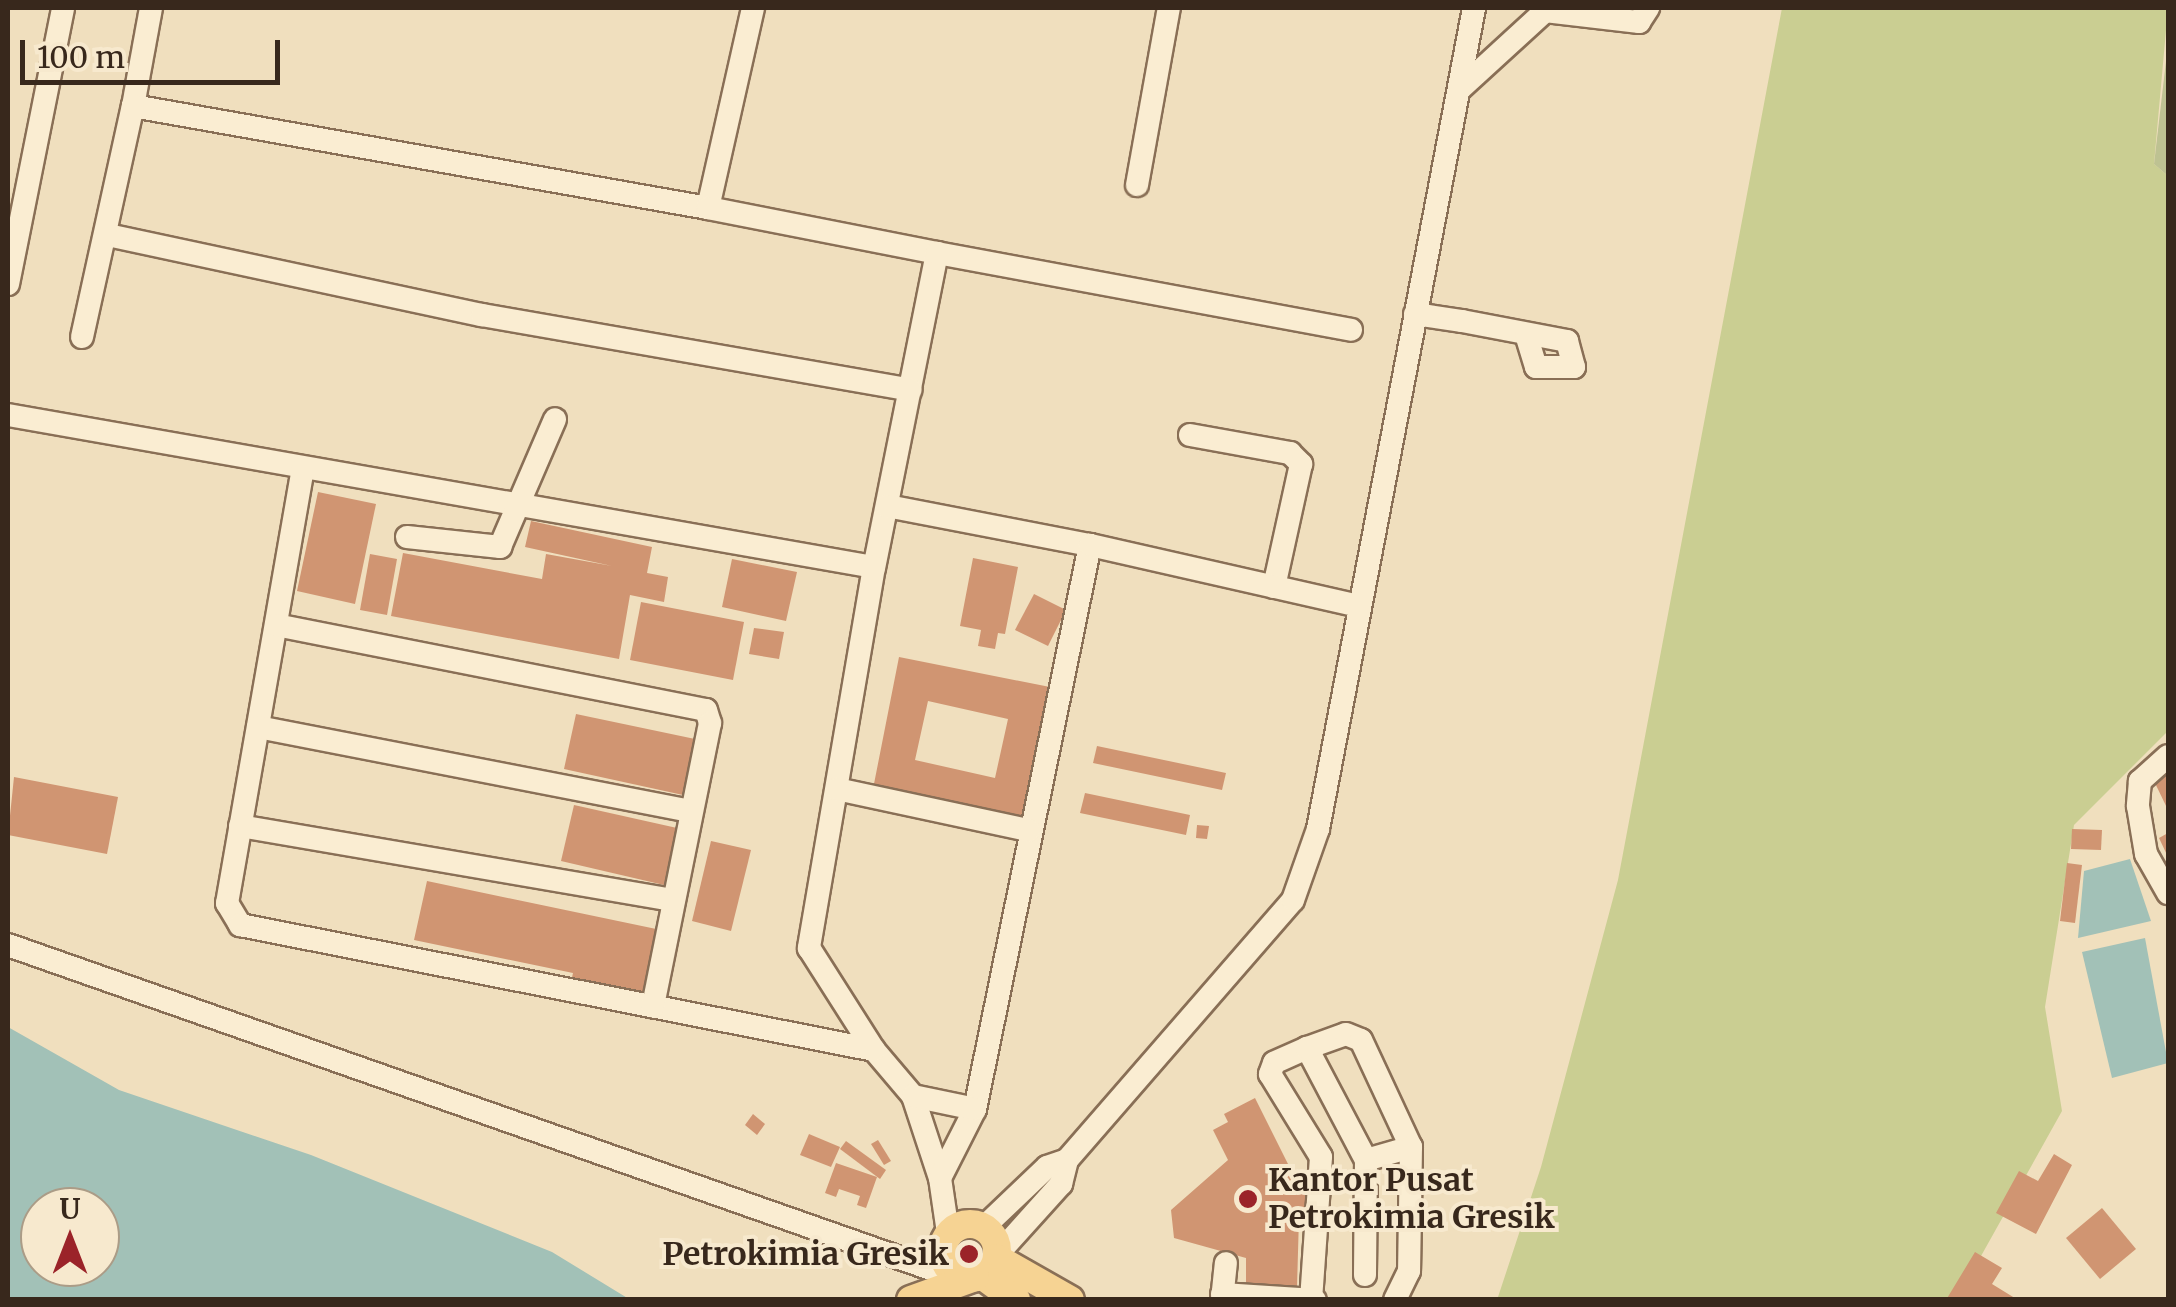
<!DOCTYPE html>
<style>
body{margin:0}
#map{position:relative;width:2176px;height:1307px;overflow:hidden;background:#f0dfbe;font-family:Merriweather,serif}
div>[style]{position:absolute}
.green>*{inset:0;background:#cace92}
.cemetery>*{inset:0;background:#bec292}
.water>*{inset:0;background:#a2c1b7}
.building>*{inset:0;background:#d09572}
.roads{filter:drop-shadow(2px 0 #896f56) drop-shadow(-2px 0 #896f56) drop-shadow(0 2px #896f56) drop-shadow(0 -2px #896f56)}
.minor>*{height:22px;margin:-11px;padding:0 11px;transform-origin:11px;border-radius:11px;background:#faedd2}
.major>*{height:28px;margin:-14px;padding:0 14px;transform-origin:14px;border-radius:14px;background:#f6d393}
.major>.ring{margin:-14px;padding:0;box-sizing:content-box;background:none;border:28px solid #f6d393;border-radius:50%}
.dots>*{width:28px;height:28px;translate:-50% -50%;box-sizing:border-box;border:5px solid #f7e9ce;border-radius:50%}
span{translate:-50% -50%;white-space:nowrap;text-align:center;line-height:1.15;-webkit-text-stroke:8px #f7e9ce;paint-order:stroke}
.poi-label{font-size:32px;color:#38281c;font-weight:700}
.left{translate:0 -50%;text-align:left}
.right{translate:-100% -50%;text-align:right}
.frame{position:absolute;inset:0;border:10px solid #38281c;pointer-events:none}
.north{position:absolute;left:20px;top:1187px;width:100px;height:100px;box-sizing:border-box;background:#f7e9ce;border:2px solid #ab9c87;border-radius:50%;rotate:0deg;font-size:28px;font-weight:700;line-height:40px;text-align:center;color:#38281c}
.north::after{content:'';display:block;margin:auto;width:35px;height:45px;background:#9b2329;clip-path:polygon(50% 0,100% 100%,50% 72%,0 100%)}
.scale{position:absolute;left:20px;top:40px;width:260px;height:45px;box-sizing:border-box;border:5px solid #38281c;border-top:0;padding-left:12px;font-size:30px;line-height:35px;white-space:nowrap;color:#38281c;-webkit-text-stroke:8px #f7e9ce;paint-order:stroke}
</style>
<div id="map">
<div class="green">
<i style="clip-path:polygon(1782px 8px,2168px 8px,2154px 164px,2168px 176px,2168px 731px,2074px 825px,2045px 1007px,2062px 1111px,1957px 1299px,1497px 1300px,1541px 1167px,1618px 880px)"></i>
</div>
<div class="cemetery">
<i style="clip-path:polygon(2168px 44px,2168px 176px,2154px 164px)"></i>
</div>
<div class="water">
<i style="clip-path:polygon(2130px 859px,2151px 921px,2078px 938px,2084px 871px)"></i>
<i style="clip-path:polygon(2145px 938px,2168px 1063px,2112px 1078px,2082px 952px)"></i>
<i style="clip-path:polygon(evenodd,8px 1027px,119px 1090px,311px 1155px,552px 1252px,629px 1299px,8px 1299px,8px 1027px,40px 1207px,100px 1207px,100px 1267px,40px 1267px,40px 1207px)"></i>
</div>
<div class="building">
<i style="clip-path:polygon(318px 492px,376px 504px,355px 604px,297px 591px)"></i>
<i style="clip-path:polygon(531px 521px,652px 547px,647px 573px,668px 577px,664px 602px,630px 595px,619px 659px,391px 616px,403px 553px,542px 579px,546px 554px,612px 566px,525px 547px)"></i>
<i style="clip-path:polygon(370px 554px,397px 559px,387px 615px,360px 610px)"></i>
<i style="clip-path:polygon(973px 558px,1018px 567px,1005px 634px,998px 633px,995px 649px,978px 646px,981px 630px,960px 626px)"></i>
<i style="clip-path:polygon(732px 559px,797px 572px,786px 621px,722px 607px)"></i>
<i style="clip-path:polygon(1034px 594px,1066px 610px,1048px 646px,1015px 630px)"></i>
<i style="clip-path:polygon(641px 602px,744px 622px,733px 680px,630px 660px)"></i>
<i style="clip-path:polygon(754px 628px,784px 632px,779px 659px,749px 654px)"></i>
<i style="clip-path:polygon(evenodd,899px 657px,1050px 687px,1023px 824px,872px 794px,899px 657px,928px 701px,1008px 719px,995px 778px,915px 760px,928px 701px)"></i>
<i style="clip-path:polygon(576px 714px,695px 739px,683px 795px,564px 769px)"></i>
<i style="clip-path:polygon(1097px 746px,1226px 773px,1222px 790px,1093px 763px)"></i>
<i style="clip-path:polygon(2168px 774px,2168px 810px,2154px 781px)"></i>
<i style="clip-path:polygon(14px 777px,118px 797px,107px 854px,8px 835px)"></i>
<i style="clip-path:polygon(1085px 793px,1190px 815px,1186px 835px,1080px 813px)"></i>
<i style="clip-path:polygon(574px 805px,677px 828px,664px 885px,561px 861px)"></i>
<i style="clip-path:polygon(1197px 825px,1209px 826px,1207px 839px,1196px 838px)"></i>
<i style="clip-path:polygon(2072px 829px,2102px 830px,2101px 850px,2071px 849px)"></i>
<i style="clip-path:polygon(2168px 833px,2168px 857px,2159px 838px)"></i>
<i style="clip-path:polygon(711px 841px,751px 850px,731px 931px,692px 921px)"></i>
<i style="clip-path:polygon(2067px 863px,2082px 865px,2075px 923px,2060px 921px)"></i>
<i style="clip-path:polygon(427px 881px,661px 930px,647px 998px,571px 982px,573px 973px,414px 940px)"></i>
<i style="clip-path:polygon(1255px 1098px,1292px 1172px,1301px 1169px,1311px 1188px,1313px 1217px,1299px 1217px,1297px 1288px,1246px 1285px,1246px 1258px,1174px 1238px,1171px 1210px,1228px 1160px,1213px 1130px,1228px 1122px,1224px 1114px)"></i>
<i style="clip-path:polygon(753px 1114px,765px 1124px,757px 1135px,745px 1125px)"></i>
<i style="clip-path:polygon(809px 1134px,840px 1147px,831px 1167px,800px 1155px)"></i>
<i style="clip-path:polygon(878px 1140px,891px 1161px,884px 1165px,871px 1144px)"></i>
<i style="clip-path:polygon(846px 1141px,886px 1170px,880px 1179px,840px 1149px)"></i>
<i style="clip-path:polygon(2054px 1154px,2072px 1165px,2036px 1234px,1996px 1213px,2019px 1171px,2038px 1181px)"></i>
<i style="clip-path:polygon(836px 1163px,877px 1177px,866px 1208px,857px 1205px,860px 1196px,839px 1189px,836px 1197px,825px 1193px)"></i>
<i style="clip-path:polygon(2102px 1208px,2136px 1249px,2100px 1279px,2066px 1238px)"></i>
<i style="clip-path:polygon(1975px 1252px,2002px 1268px,1992px 1284px,2018px 1300px,1946px 1300px)"></i>
</div>
<div class="roads">
<div class="minor">
<i style="left:151px;top:8px;width:100px;rotate:100.4deg"></i>
<i style="left:133px;top:106px;width:584px;rotate:10.06deg"></i>
<i style="left:753px;top:8px;width:205px;rotate:102.7deg"></i>
<i style="left:708px;top:208px;width:233px;rotate:11.1deg"></i>
<i style="left:937px;top:253px;width:320px;rotate:101.3deg"></i>
<i style="left:874px;top:567px;width:387px;rotate:99.7deg"></i>
<i style="left:809px;top:948px;width:121px;rotate:57.5deg"></i>
<i style="left:874px;top:1050px;width:60px;rotate:49.7deg"></i>
<i style="left:913px;top:1096px;width:86px;rotate:71.8deg"></i>
<i style="left:940px;top:1178px;width:56px;rotate:81.7deg"></i>
<i style="left:1460px;top:89px;width:115px;rotate:-42.5deg"></i>
<i style="left:1545px;top:11px;width:95px;rotate:6.7deg"></i>
<i style="left:1639px;top:22px;width:17px;rotate:-57deg"></i>
<i style="left:1137px;top:185px;width:180px;rotate:-79.8deg"></i>
<i style="left:108px;top:235px;width:382px;rotate:12.1deg"></i>
<i style="left:482px;top:315px;width:435px;rotate:9.9deg"></i>
<i style="left:937px;top:253px;width:421px;rotate:10.5deg"></i>
<i style="left:8px;top:284px;width:281px;rotate:-78.7deg"></i>
<i style="left:1415px;top:314px;width:48px;rotate:8.5deg"></i>
<i style="left:1462px;top:321px;width:107px;rotate:10.8deg"></i>
<i style="left:1567px;top:341px;width:27px;rotate:75deg"></i>
<i style="left:1574px;top:367px;width:38px;rotate:180deg"></i>
<i style="left:1536px;top:367px;width:34px;rotate:-107deg"></i>
<i style="left:82px;top:337px;width:237px;rotate:-77.6deg"></i>
<i style="left:8px;top:415px;width:879px;rotate:9.96deg"></i>
<i style="left:1190px;top:435px;width:102px;rotate:10.2deg"></i>
<i style="left:1290px;top:453px;width:16px;rotate:45deg"></i>
<i style="left:1301px;top:464px;width:126px;rotate:102.4deg"></i>
<i style="left:303px;top:468px;width:442px;rotate:99.9deg"></i>
<i style="left:227px;top:903px;width:26px;rotate:59deg"></i>
<i style="left:240px;top:925px;width:646px;rotate:11.15deg"></i>
<i style="left:887px;top:506px;width:207px;rotate:10.9deg"></i>
<i style="left:1090px;top:545px;width:576px;rotate:101.52deg"></i>
<i style="left:975px;top:1109px;width:77px;rotate:116.9deg"></i>
<i style="left:407px;top:537px;width:94px;rotate:6.1deg"></i>
<i style="left:500px;top:547px;width:139px;rotate:-66.7deg"></i>
<i style="left:1090px;top:545px;width:276px;rotate:12.8deg"></i>
<i style="left:276px;top:625px;width:438px;rotate:11.2deg"></i>
<i style="left:706px;top:710px;width:14px;rotate:73deg"></i>
<i style="left:710px;top:723px;width:289px;rotate:101.4deg"></i>
<i style="left:258px;top:727px;width:441px;rotate:11deg"></i>
<i style="left:2168px;top:756px;width:38px;rotate:138deg"></i>
<i style="left:2140px;top:781px;width:25px;rotate:95deg"></i>
<i style="left:2138px;top:806px;width:49px;rotate:80.5deg"></i>
<i style="left:2146px;top:854px;width:45px;rotate:60.6deg"></i>
<i style="left:837px;top:789px;width:196px;rotate:12.1deg"></i>
<i style="left:240px;top:826px;width:438px;rotate:9.7deg"></i>
<i style="left:8px;top:945px;width:978px;rotate:19.34deg"></i>
<i style="left:1307px;top:1048px;width:36px;rotate:156deg"></i>
<i style="left:1274px;top:1063px;width:12px;rotate:110deg"></i>
<i style="left:1270px;top:1074px;width:97px;rotate:58.4deg"></i>
<i style="left:1321px;top:1157px;width:142px;rotate:94deg"></i>
<i style="left:913px;top:1096px;width:63px;rotate:11.8deg"></i>
<i style="left:1366px;top:1160px;width:47px;rotate:-16.1deg"></i>
<i style="left:984px;top:1227px;width:87px;rotate:-43.6deg"></i>
<i style="left:1047px;top:1167px;width:21px;rotate:-19deg"></i>
<i style="left:997px;top:1255px;width:96px;rotate:-48deg"></i>
<i style="left:1061px;top:1184px;width:25px;rotate:-76deg"></i>
<i style="left:1067px;top:1160px;width:344px;rotate:-49deg"></i>
<i style="left:1293px;top:900px;width:75px;rotate:-70.6deg"></i>
<i style="left:1318px;top:829px;width:836px;rotate:-79.24deg"></i>
<i style="left:1365px;top:1275px;width:115px;rotate:-89.5deg"></i>
<i style="left:1366px;top:1160px;width:127px;rotate:-117.8deg"></i>
<i style="left:1307px;top:1048px;width:41px;rotate:-19.7deg"></i>
<i style="left:1346px;top:1034px;width:16px;rotate:22deg"></i>
<i style="left:1361px;top:1040px;width:118px;rotate:65deg"></i>
<i style="left:1411px;top:1147px;width:124px;rotate:90.9deg"></i>
<i style="left:1409px;top:1271px;width:32px;rotate:116deg"></i>
<i style="left:1222px;top:1294px;width:93px;rotate:3.7deg"></i>
<i style="left:1222px;top:1300px;width:37px;rotate:-84deg"></i>
</div>
<div class="major">
<i class="ring" style="left:943px;top:1224px;width:26px;height:26px"></i>
<i style="left:996px;top:1258px;width:85px;rotate:29.6deg"></i>
<i style="left:983px;top:1276px;width:41px;rotate:36deg"></i>
<i style="left:911px;top:1300px;width:68px;rotate:-19.8deg"></i>
</div>
</div>
<div class="dots">
<i style="left:1248px;top:1199px;background:#9b2329"></i>
<i style="left:969px;top:1254px;background:#9b2329"></i>
</div>
<div class="poi-label">
<span class="left" style="left:1268px;top:1199px">Kantor Pusat<br>Petrokimia Gresik</span>
<span class="right" style="left:949px;top:1254px">Petrokimia Gresik</span>
</div>
<div class="frame"></div>
<div class="north">U</div>
<div class="scale">100 m</div>
</div>
